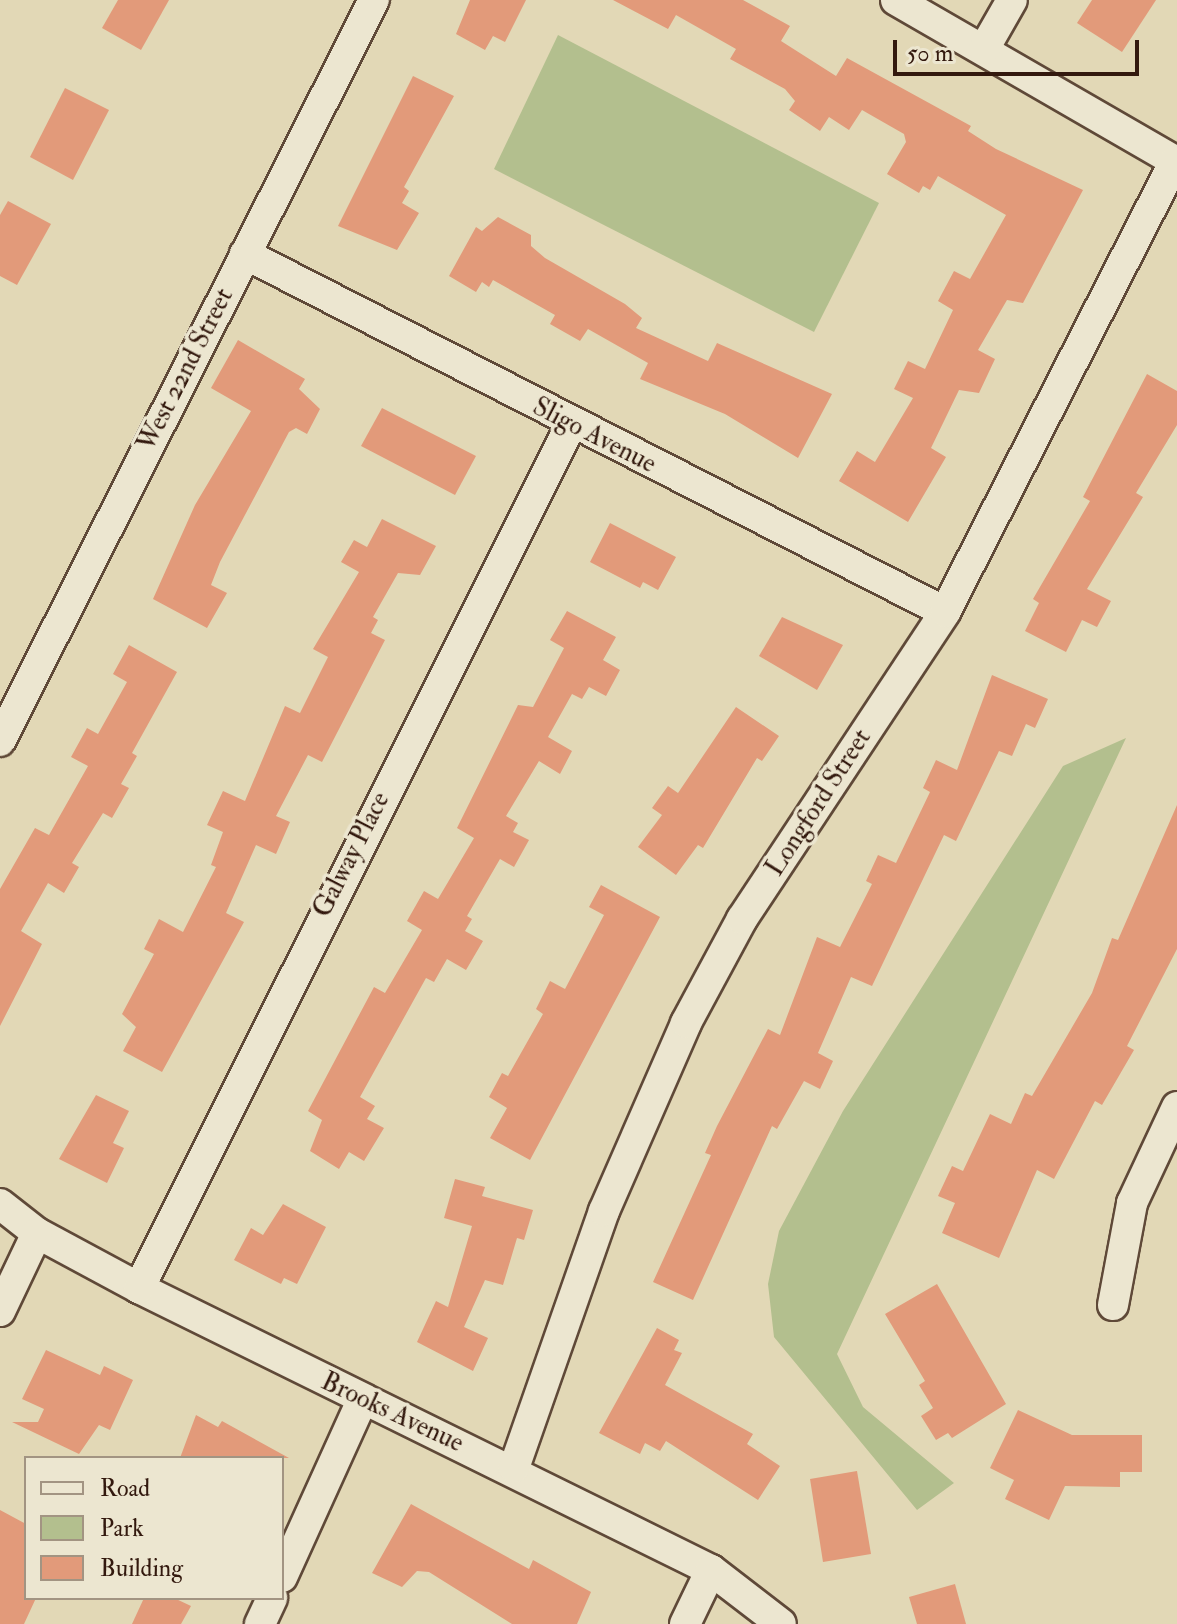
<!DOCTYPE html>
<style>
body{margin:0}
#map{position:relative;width:1177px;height:1624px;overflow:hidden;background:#e2d8b6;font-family:"IM FELL Double Pica",serif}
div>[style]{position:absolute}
.green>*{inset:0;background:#b3bf8e}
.building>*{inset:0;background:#e29a7a}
.roads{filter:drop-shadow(2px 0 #5f4938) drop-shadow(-2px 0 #5f4938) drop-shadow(0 2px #5f4938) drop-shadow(0 -2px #5f4938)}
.minor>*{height:30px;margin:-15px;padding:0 15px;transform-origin:15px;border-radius:15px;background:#ece6d0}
span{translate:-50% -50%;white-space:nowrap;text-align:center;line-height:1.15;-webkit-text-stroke:7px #ece6d0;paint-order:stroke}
.street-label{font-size:26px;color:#33190e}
.legend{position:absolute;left:24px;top:1456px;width:260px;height:144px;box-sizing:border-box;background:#ece6d0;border:2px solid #a29482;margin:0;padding:10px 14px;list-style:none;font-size:24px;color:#33190e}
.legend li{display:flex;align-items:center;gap:16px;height:40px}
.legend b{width:40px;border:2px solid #a29482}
.scale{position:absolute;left:893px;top:40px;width:246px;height:36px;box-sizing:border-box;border:4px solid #33190e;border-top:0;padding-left:10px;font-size:24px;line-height:28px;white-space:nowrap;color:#33190e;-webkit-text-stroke:6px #ece6d0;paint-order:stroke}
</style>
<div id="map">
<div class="green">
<i style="clip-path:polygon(558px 35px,879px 203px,814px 332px,494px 169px)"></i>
<i style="clip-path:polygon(1126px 738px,837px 1354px,863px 1407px,954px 1483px,917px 1510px,774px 1337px,768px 1284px,779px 1231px,843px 1111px,1063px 766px)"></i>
</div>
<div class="building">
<i style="clip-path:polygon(118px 0,169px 0,141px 50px,102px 28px)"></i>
<i style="clip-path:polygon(470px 0,526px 0,505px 42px,493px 36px,485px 50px,456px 34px)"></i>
<i style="clip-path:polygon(613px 0,743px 0,790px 26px,781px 41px,836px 76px,847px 58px,971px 126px,968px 131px,996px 149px,1083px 190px,1023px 303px,1007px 300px,978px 350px,995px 359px,979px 393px,959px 390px,931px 448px,946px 457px,908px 522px,839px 481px,857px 451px,875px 462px,913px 398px,894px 389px,908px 361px,925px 369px,953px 310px,938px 301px,954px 271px,970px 279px,1006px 215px,938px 176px,930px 190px,923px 186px,919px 193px,887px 174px,906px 142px,904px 134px,862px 110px,849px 130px,829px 117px,820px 131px,789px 110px,795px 101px,785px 89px,730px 59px,736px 49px,676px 15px,668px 29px)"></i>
<i style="clip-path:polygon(1092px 0,1156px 0,1122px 52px,1077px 23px)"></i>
<i style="clip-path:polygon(413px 76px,454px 96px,404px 187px,409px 191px,402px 203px,419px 213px,397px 250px,338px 226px)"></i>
<i style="clip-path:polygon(65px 88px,109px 110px,73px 180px,30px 157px)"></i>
<i style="clip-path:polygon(8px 201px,51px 224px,17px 285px,0 276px,0 215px)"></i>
<i style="clip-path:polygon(498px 217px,531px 235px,531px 246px,545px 258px,625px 304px,642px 318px,636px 328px,708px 361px,717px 343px,832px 394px,798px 458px,725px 414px,640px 379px,648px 363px,588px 329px,580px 341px,550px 324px,555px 315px,493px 280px,489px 287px,482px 282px,476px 292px,449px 276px,476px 227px,482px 231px)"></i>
<i style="clip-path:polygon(238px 340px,305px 379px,299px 389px,320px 409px,307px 434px,296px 428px,289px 432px,220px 562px,211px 585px,227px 593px,207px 628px,153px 599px,195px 505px,251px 411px,211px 388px)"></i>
<i style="clip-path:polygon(1147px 374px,1177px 391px,1177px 425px,1136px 493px,1143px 497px,1087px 589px,1111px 601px,1097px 627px,1082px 620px,1066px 652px,1025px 631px,1039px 603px,1033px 599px,1090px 501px,1083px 497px)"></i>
<i style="clip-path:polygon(382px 408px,476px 456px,455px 495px,361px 446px)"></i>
<i style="clip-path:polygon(382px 519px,436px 546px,420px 575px,398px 573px,373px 617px,378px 620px,371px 633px,385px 640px,322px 762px,308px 755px,276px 816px,290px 822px,276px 854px,256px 845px,226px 913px,244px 922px,162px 1072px,123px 1051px,136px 1027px,122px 1014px,154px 954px,144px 949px,159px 919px,183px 932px,216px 867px,211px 865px,223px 832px,207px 825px,223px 791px,245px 801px,285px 706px,300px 713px,328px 657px,313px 649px,359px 572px,341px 562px,354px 540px,367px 547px)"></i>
<i style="clip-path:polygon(610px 523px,676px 557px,658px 590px,643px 582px,640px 588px,590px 562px)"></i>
<i style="clip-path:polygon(567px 611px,616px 637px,603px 660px,620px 670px,606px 696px,589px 687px,582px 699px,572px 694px,548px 737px,572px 751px,560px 774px,539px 761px,506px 816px,518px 823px,513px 832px,529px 840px,514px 867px,500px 859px,467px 916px,472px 919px,465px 931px,483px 941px,466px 970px,447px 959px,434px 982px,426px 978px,360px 1097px,375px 1106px,367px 1119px,384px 1128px,364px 1161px,349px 1152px,339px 1169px,310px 1151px,322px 1120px,308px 1111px,374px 987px,385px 993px,422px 930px,407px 921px,424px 891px,438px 899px,474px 838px,457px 828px,518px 705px,533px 707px,564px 648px,550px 640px)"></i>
<i style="clip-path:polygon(782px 617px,843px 645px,817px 690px,759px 656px)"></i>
<i style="clip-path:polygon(129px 645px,177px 672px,132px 753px,137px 756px,121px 784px,129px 788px,112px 818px,103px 813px,72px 863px,79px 867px,64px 893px,48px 883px,21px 931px,42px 944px,0 1026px,0 889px,35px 828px,49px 835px,88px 766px,71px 757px,87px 728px,98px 734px,127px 682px,113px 674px)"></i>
<i style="clip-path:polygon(992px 675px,1048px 699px,1035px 728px,1026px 724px,1012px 756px,999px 751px,956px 841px,944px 835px,872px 986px,851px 977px,818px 1053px,833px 1061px,820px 1089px,804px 1081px,777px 1129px,772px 1126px,693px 1300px,653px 1282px,711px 1155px,705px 1153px,717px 1126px,768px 1029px,780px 1035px,817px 937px,840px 947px,872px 884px,866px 881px,878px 855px,896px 863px,930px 792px,923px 788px,936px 760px,957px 770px)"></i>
<i style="clip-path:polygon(736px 707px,779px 736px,762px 761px,757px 758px,703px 848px,698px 845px,676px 875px,638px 847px,662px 815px,652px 808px,668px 786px,678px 793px)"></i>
<i style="clip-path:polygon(1177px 805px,1177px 949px,1127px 1046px,1134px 1050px,1102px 1105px,1095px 1101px,1054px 1179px,1037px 1170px,999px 1258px,942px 1233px,955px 1203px,938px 1196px,952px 1166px,963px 1171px,990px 1114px,1011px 1124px,1025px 1093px,1032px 1096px,1092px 993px,1112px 938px,1118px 940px)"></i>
<i style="clip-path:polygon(601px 885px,660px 917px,530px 1160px,490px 1138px,507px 1108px,489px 1097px,502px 1073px,508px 1076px,543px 1014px,536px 1009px,550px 981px,565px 989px,604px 915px,589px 907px)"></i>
<i style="clip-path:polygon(96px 1095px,129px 1111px,113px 1143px,124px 1148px,107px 1183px,59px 1159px)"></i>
<i style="clip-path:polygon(455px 1179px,485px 1187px,482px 1196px,533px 1210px,524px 1240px,517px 1238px,503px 1285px,485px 1280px,464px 1327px,488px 1338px,473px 1371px,417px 1342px,436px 1301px,448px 1307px,472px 1226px,444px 1218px)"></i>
<i style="clip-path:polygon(283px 1204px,326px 1227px,297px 1284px,284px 1278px,281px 1284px,234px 1260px,251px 1228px,263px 1235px)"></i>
<i style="clip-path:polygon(937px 1284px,1006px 1404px,952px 1438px,948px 1433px,936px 1440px,921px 1416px,933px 1408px,919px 1385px,925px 1381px,885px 1314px)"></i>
<i style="clip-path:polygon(657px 1328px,679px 1340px,674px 1350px,682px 1353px,665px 1385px,753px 1434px,747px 1444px,780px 1466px,758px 1500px,666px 1441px,660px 1451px,645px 1443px,640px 1454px,599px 1433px)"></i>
<i style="clip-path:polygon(46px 1350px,100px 1375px,104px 1366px,133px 1380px,110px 1430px,99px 1425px,79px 1454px,12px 1422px,38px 1422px,44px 1409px,22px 1399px)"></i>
<i style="clip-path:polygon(1018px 1410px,1072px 1435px,1142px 1435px,1142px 1472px,1120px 1472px,1120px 1487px,1065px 1486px,1049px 1520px,1005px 1499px,1014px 1480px,990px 1468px)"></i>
<i style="clip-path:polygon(196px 1415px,218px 1427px,222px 1421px,289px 1458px,180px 1458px)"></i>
<i style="clip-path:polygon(857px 1471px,871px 1554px,823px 1562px,810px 1479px)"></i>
<i style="clip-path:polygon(411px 1504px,529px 1569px,533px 1560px,591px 1592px,577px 1624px,512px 1624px,429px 1572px,417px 1571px,402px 1587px,372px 1573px)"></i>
<i style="clip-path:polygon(0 1510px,26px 1524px,26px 1598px,36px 1598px,24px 1624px,0 1624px)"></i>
<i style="clip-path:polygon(955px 1584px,966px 1624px,917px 1624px,909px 1597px)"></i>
<i style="clip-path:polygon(144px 1598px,174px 1598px,191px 1606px,181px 1624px,132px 1624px)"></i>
</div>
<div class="roads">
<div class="minor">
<i style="left:896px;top:0;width:324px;rotate:30deg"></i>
<i style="left:984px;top:49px;width:56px;rotate:-60.3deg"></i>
<i style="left:245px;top:254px;width:786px;rotate:27.09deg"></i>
<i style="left:0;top:741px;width:830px;rotate:-63.22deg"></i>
<i style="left:0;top:1204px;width:47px;rotate:38.1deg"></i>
<i style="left:37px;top:1233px;width:116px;rotate:28.3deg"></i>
<i style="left:139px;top:1288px;width:638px;rotate:26.24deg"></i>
<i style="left:711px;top:1570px;width:88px;rotate:37.6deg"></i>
<i style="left:139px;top:1288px;width:966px;rotate:-63.43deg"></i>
<i style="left:1113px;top:1305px;width:104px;rotate:-79.4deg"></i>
<i style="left:1132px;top:1203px;width:106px;rotate:-64.9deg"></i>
<i style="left:0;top:1311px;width:86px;rotate:-64.6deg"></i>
<i style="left:514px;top:1468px;width:272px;rotate:-70.7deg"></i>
<i style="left:604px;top:1211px;width:205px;rotate:-66.4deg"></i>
<i style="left:686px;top:1023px;width:118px;rotate:-61.7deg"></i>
<i style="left:742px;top:919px;width:368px;rotate:-56.5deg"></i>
<i style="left:945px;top:612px;width:506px;rotate:-62.98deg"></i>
<i style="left:282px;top:1577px;width:193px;rotate:-65.6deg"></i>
<i style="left:260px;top:1624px;width:29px;rotate:-65deg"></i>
<i style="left:685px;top:1624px;width:60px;rotate:-64.3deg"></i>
</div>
</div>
<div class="street-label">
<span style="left:186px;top:370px;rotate:-63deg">West 22nd Street</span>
<span style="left:594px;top:436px;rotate:27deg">Sligo Avenue</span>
<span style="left:819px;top:803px;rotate:-57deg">Longford Street</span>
<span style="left:352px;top:855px;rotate:-63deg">Galway Place</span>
<span style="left:392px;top:1413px;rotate:25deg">Brooks Avenue</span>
</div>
<ul class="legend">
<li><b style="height:10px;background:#ece6d0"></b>Road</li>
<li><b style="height:22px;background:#b3bf8e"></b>Park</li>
<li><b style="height:22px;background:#e29a7a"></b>Building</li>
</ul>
<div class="scale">50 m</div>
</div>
